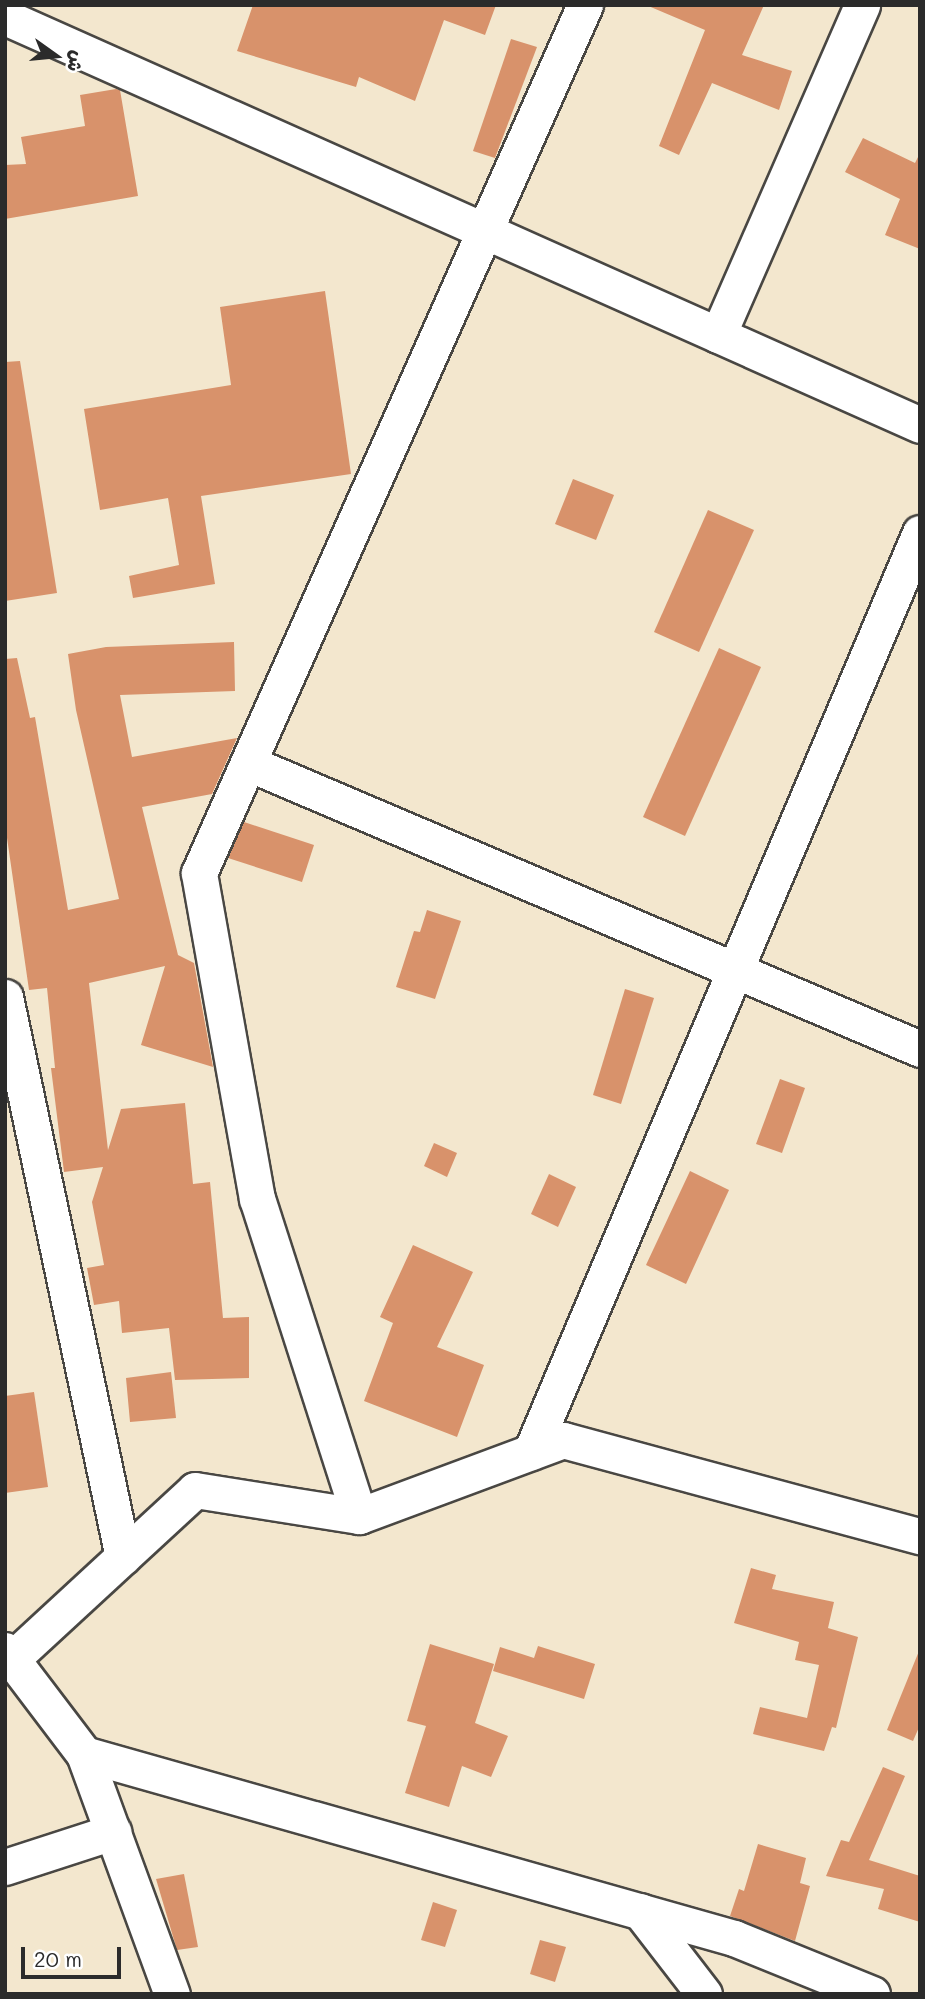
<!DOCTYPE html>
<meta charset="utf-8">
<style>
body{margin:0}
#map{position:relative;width:925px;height:1999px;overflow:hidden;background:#f3e7ce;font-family:Mali,"Playpen Sans Arabic",sans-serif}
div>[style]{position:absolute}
.building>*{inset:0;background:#d8926b}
.roads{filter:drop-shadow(2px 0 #494743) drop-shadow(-2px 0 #494743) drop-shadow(0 2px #494743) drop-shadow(0 -2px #494743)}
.street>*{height:35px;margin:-17.5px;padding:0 17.5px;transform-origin:17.5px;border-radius:17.5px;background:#fff}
span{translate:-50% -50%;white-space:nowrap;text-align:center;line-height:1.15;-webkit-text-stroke:5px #fff;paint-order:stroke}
.frame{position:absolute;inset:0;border:7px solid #2b2b2b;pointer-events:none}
.north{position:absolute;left:21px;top:21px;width:70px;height:70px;-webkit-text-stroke:5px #fff;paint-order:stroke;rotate:105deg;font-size:19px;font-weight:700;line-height:28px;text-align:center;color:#2b2b2b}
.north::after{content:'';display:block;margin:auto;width:24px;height:32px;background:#2b2b2b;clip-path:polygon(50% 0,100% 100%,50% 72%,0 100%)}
.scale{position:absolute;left:21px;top:1947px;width:100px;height:32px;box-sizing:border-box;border:4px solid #2b2b2b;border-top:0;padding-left:9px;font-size:21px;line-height:24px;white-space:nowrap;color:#2b2b2b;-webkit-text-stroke:5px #fff;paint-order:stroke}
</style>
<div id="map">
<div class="building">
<i style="clip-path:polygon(253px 5px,496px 5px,485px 35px,444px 20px,415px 101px,359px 77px,356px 87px,237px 51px)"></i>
<i style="clip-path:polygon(646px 5px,764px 5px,742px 55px,792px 71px,779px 110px,712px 83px,679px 155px,659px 146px,705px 30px)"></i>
<i style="clip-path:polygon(511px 39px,537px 47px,495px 158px,473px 151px)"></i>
<i style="clip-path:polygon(116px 89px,120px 90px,138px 196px,5px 219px,5px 165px,26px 164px,21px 137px,85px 126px,80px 95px)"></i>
<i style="clip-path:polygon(863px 138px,915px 163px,920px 153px,920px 249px,885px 235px,900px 199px,845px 172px)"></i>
<i style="clip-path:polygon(325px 291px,351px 474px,201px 496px,215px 584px,133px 598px,129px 576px,179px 565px,168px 498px,100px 510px,84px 409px,231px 385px,220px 307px)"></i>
<i style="clip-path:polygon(20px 361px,57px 593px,5px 601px,5px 362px)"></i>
<i style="clip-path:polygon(573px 479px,614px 495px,596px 540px,555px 524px)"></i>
<i style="clip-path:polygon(708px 510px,754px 530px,699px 652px,654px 632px)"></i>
<i style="clip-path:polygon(234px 642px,235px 691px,120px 695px,132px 757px,237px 738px,212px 794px,142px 807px,178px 955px,194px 963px,213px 1067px,141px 1045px,165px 966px,89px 983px,108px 1150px,121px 1109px,185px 1103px,193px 1184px,210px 1182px,223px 1318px,249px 1317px,249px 1378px,175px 1380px,169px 1328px,122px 1333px,119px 1301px,94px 1305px,87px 1268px,104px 1265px,92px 1202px,103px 1167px,64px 1172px,51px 1068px,55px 1068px,47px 988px,29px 990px,5px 824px,5px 659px,17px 658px,30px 718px,35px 717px,68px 910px,119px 899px,76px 710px,68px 654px,106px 647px)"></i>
<i style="clip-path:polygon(719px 648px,761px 667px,685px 836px,643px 817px)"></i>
<i style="clip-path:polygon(244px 822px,314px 845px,302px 882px,228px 858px)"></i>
<i style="clip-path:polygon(427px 910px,461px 921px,435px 999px,396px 987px,414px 931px,420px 932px)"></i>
<i style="clip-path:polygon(625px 989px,654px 998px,621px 1104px,593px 1095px)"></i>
<i style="clip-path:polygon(780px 1079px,805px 1088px,782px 1153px,756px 1144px)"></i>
<i style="clip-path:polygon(434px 1143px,457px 1153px,447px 1177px,424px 1166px)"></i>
<i style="clip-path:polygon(690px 1171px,729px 1190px,686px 1284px,646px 1265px)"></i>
<i style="clip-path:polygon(549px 1174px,576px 1187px,558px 1227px,531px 1214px)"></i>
<i style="clip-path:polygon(413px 1245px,473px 1272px,437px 1347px,484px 1365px,457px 1437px,364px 1401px,393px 1323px,380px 1317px)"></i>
<i style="clip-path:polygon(171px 1372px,176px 1418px,130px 1422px,126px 1378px)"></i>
<i style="clip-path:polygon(34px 1392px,48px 1487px,5px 1493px,5px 1396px)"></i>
<i style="clip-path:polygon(751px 1568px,776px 1575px,772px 1589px,834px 1602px,828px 1628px,858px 1637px,836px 1728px,832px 1727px,824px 1751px,753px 1734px,760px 1707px,807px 1718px,819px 1665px,795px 1660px,799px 1642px,734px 1623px)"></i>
<i style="clip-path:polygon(430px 1644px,494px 1664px,475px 1723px,508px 1736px,491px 1777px,462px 1766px,449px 1807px,405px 1793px,426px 1726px,407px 1721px)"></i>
<i style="clip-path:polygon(538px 1646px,595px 1664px,584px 1699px,493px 1671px,500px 1647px,534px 1658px)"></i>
<i style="clip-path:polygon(919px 1651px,920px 1725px,913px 1741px,887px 1730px)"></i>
<i style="clip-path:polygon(883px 1767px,905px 1776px,869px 1860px,920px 1876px,920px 1922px,878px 1909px,884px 1889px,826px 1876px,841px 1840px,849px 1842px)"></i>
<i style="clip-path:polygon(758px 1844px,806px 1858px,800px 1883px,810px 1886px,795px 1941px,730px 1916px,739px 1889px,744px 1891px)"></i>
<i style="clip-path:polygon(184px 1874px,198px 1947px,177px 1950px,156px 1879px)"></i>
<i style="clip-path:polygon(433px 1902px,457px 1910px,445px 1947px,421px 1940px)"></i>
<i style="clip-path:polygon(540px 1940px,566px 1947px,555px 1982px,530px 1974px)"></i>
</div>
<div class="roads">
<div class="street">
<i style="left:5px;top:17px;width:1002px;rotate:24.03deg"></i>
<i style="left:718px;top:335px;width:360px;rotate:-66.4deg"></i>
<i style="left:248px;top:763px;width:730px;rotate:23.05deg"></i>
<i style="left:5px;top:997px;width:572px;rotate:78.1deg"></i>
<i style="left:531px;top:1452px;width:998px;rotate:-67.06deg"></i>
<i style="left:359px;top:1516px;width:333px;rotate:-107.8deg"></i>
<i style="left:257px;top:1199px;width:331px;rotate:-100.1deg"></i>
<i style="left:199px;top:873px;width:950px;rotate:-66.03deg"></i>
<i style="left:5px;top:1650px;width:131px;rotate:52.8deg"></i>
<i style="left:84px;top:1754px;width:256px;rotate:69.9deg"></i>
<i style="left:12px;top:1659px;width:249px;rotate:-42.7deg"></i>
<i style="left:195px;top:1490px;width:166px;rotate:9deg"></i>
<i style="left:359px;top:1516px;width:218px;rotate:-20.4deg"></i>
<i style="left:563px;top:1440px;width:370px;rotate:15.1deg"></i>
<i style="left:84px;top:1754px;width:676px;rotate:15.81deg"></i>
<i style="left:734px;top:1938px;width:149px;rotate:22.1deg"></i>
<i style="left:5px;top:1867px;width:114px;rotate:-18deg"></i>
<i style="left:640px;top:1911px;width:105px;rotate:52.4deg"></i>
</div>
</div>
<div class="frame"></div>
<div class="north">ش</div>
<div class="scale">20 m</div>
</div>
